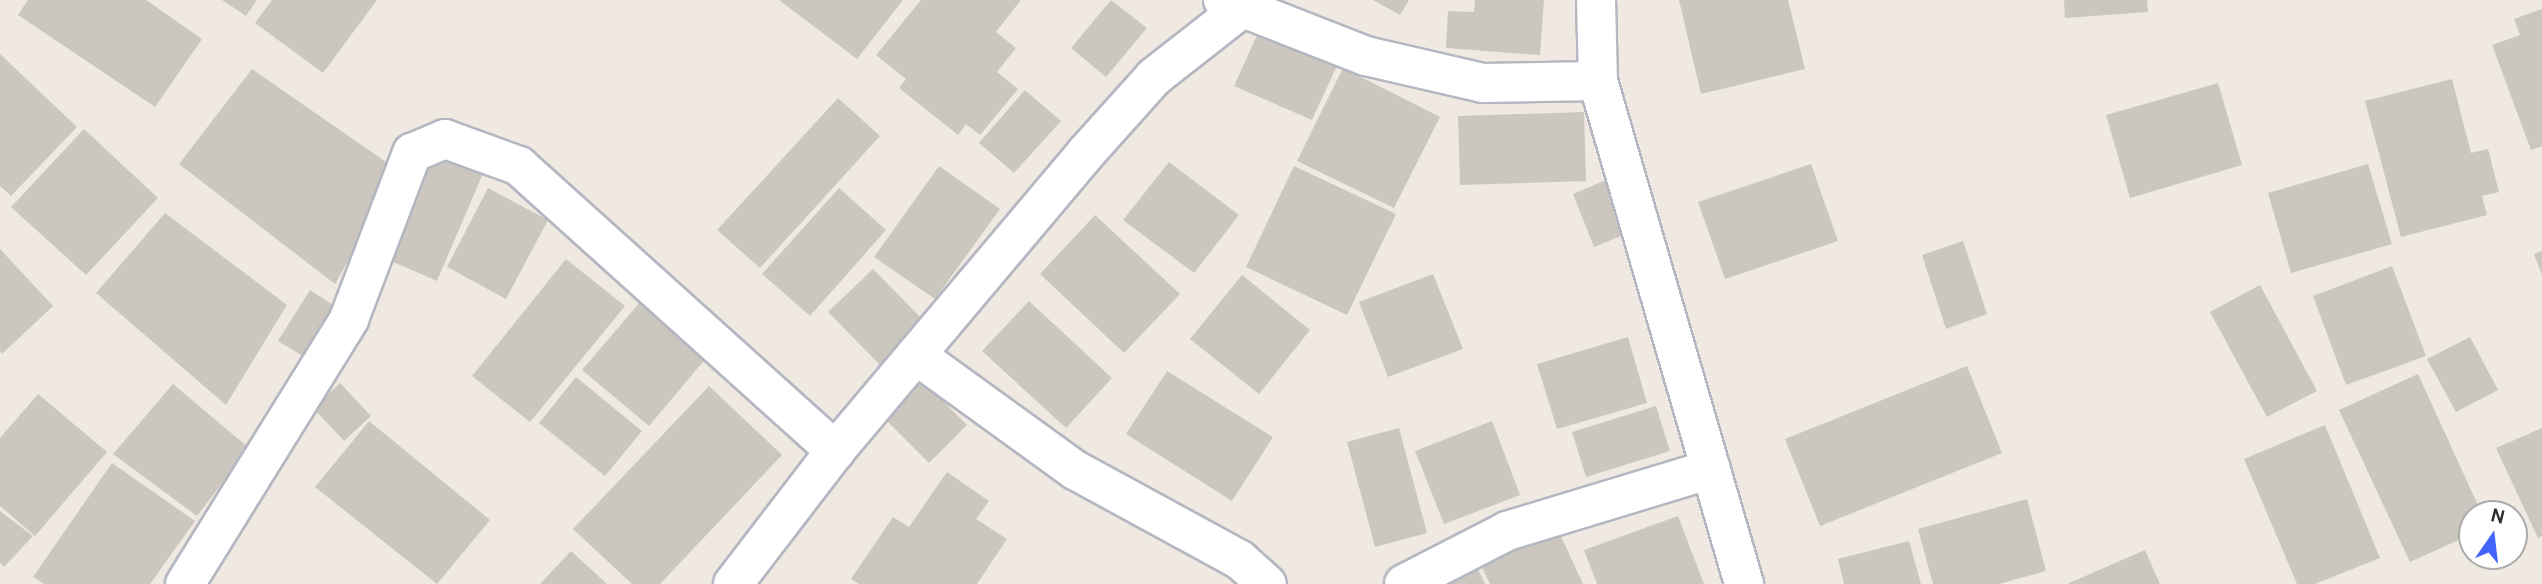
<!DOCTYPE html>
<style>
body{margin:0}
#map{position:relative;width:2542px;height:584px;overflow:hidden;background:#efe9e1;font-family:Cabin,sans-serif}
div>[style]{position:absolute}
.building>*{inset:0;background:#cbc7bf}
.roads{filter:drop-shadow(2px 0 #b4b7c1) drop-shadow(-2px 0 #b4b7c1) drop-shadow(0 2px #b4b7c1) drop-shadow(0 -2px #b4b7c1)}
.minor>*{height:38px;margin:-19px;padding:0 19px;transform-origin:19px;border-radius:19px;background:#fff}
span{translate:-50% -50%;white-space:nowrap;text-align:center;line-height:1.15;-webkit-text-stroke:7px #fff;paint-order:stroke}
.north{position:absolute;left:2458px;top:500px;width:70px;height:70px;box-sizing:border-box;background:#fff;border:2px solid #ababab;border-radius:50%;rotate:14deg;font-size:19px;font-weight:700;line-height:28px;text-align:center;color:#2e2e2e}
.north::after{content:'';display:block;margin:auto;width:24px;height:32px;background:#4264fb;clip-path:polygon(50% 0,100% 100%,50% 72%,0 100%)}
</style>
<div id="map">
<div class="building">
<i style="clip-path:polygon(28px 0,146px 0,202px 39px,155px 107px,18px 15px)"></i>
<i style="clip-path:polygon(222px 0,257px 0,246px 16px)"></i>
<i style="clip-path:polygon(272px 0,377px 0,323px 73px,255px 23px)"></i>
<i style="clip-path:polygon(779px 0,903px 0,857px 59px)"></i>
<i style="clip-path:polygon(921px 0,1021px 0,996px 32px,1016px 48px,997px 72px,1018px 89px,980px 135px,966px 124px,958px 135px,899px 88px,906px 79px,876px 55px)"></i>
<i style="clip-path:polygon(1111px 0,1147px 28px,1106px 77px,1071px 48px)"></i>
<i style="clip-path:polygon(1373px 0,1409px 0,1400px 15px)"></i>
<i style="clip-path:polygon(1475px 0,1544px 0,1540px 55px,1446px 48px,1448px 11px,1474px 12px)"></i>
<i style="clip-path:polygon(1679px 0,1788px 0,1805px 69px,1701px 94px)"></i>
<i style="clip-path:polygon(2064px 0,2147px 0,2148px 12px,2065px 18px)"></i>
<i style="clip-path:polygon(2542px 9px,2542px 146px,2531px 150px,2492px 45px,2520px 35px,2514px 19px)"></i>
<i style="clip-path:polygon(1263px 22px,1341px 57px,1312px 120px,1234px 86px)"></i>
<i style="clip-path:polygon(0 54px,77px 127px,11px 196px,0 186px)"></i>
<i style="clip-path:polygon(1343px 68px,1440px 117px,1394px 208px,1297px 161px)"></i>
<i style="clip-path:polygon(252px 69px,399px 171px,335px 284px,179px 164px)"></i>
<i style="clip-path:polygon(2452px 79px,2471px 153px,2488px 149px,2499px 192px,2482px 196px,2487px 215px,2401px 237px,2365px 101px)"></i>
<i style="clip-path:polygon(2218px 83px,2242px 165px,2130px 198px,2106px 115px)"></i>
<i style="clip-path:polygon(1025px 90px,1061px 121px,1014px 173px,979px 143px)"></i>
<i style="clip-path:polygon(838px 98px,880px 136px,760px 268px,717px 230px)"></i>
<i style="clip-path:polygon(1584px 112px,1586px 181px,1460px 185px,1458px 116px)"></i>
<i style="clip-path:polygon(84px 129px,158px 198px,86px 275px,11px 207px)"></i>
<i style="clip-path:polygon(430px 148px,484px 171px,437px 281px,384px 258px)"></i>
<i style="clip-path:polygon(1169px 162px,1239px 215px,1194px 273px,1123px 220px)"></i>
<i style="clip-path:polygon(1811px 164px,1838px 241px,1725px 279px,1698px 202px)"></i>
<i style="clip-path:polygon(2368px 164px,2392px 244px,2291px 273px,2268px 193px)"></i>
<i style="clip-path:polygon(939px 166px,1000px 209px,935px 299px,874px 257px)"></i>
<i style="clip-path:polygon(1294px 166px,1396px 214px,1347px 315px,1246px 267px)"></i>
<i style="clip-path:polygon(1606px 180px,1628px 233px,1594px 247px,1573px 194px)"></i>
<i style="clip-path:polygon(488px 188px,548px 220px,506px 299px,447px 267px)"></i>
<i style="clip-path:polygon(839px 188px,886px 230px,810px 316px,762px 274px)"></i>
<i style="clip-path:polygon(165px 213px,287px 305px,226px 405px,96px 293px)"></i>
<i style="clip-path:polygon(1095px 215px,1180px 294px,1124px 353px,1040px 274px)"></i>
<i style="clip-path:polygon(1963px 241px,1987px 314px,1946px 329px,1922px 255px)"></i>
<i style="clip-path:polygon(0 249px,53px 306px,2px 354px,0 351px)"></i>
<i style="clip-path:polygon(2542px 251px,2542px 275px,2534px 254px)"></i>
<i style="clip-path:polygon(566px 259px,625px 306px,530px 422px,472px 376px)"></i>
<i style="clip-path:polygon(2392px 266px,2426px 356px,2346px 385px,2313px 296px)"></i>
<i style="clip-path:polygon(873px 269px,925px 322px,881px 366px,828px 312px)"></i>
<i style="clip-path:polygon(1433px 274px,1463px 349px,1388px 377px,1359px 302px)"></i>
<i style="clip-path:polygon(1242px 275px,1310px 330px,1259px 394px,1190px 339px)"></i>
<i style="clip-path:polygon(2260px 285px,2317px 391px,2267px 417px,2210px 312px)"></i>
<i style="clip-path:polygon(310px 290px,341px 310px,309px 360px,278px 341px)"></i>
<i style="clip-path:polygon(646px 295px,712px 351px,649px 426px,582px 370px)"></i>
<i style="clip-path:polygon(1029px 301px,1112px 378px,1066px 428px,982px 351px)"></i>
<i style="clip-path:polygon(1628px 337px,1647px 403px,1557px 429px,1537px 364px)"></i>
<i style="clip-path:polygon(2470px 337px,2498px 390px,2456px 412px,2427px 359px)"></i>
<i style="clip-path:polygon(1967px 366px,2002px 453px,1820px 526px,1785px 439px)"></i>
<i style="clip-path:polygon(1167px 371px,1273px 437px,1232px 501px,1126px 434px)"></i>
<i style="clip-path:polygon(2418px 374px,2482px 514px,2472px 514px,2472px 534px,2410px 562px,2339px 410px)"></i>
<i style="clip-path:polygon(576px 377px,642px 431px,605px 476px,539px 423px)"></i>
<i style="clip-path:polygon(921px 379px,967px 425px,929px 463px,883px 417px)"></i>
<i style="clip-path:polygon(340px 383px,371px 416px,344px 441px,313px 408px)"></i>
<i style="clip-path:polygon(173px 384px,249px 448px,197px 516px,113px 454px)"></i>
<i style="clip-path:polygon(709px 386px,782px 455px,660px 584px,632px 584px,573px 529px)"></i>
<i style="clip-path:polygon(38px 394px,107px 452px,35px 536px,0 506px,0 438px)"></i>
<i style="clip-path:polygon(1656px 406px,1670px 451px,1586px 477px,1572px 432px)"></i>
<i style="clip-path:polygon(369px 421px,490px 520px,437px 584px,315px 487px)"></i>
<i style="clip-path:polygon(1492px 421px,1520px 495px,1444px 524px,1415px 451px)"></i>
<i style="clip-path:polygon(2325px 425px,2380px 558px,2315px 584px,2297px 584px,2244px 459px)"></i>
<i style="clip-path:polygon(1399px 428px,1427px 533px,1375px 547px,1347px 442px)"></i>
<i style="clip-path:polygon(2542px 428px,2542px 536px,2538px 538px,2496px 448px)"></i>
<i style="clip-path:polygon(112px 463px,195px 521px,150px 584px,44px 584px,33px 577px)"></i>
<i style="clip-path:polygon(947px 472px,989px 501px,976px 519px,1007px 539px,977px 584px,859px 584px,851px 579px,893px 517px,909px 527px)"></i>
<i style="clip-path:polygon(2027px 499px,2046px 571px,1999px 584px,1933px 584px,1918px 529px)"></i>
<i style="clip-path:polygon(0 511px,33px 536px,4px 567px,0 563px)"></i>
<i style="clip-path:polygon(1678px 516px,1704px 584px,1597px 584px,1584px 550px)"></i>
<i style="clip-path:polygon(1558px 530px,1583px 584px,1490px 584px,1481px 565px)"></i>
<i style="clip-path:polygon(1909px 541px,1921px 584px,1844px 584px,1838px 559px)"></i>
<i style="clip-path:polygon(2145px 550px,2160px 584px,2067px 584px)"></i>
<i style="clip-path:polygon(571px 551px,607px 584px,540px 584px)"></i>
<i style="clip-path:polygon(1477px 567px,1485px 584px,1441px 584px)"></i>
</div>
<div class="roads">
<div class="minor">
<i style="left:1223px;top:0;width:154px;rotate:21.4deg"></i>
<i style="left:1366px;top:56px;width:120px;rotate:13deg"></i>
<i style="left:1483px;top:83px;width:115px;rotate:-1deg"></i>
<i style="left:1596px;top:0;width:81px;rotate:88.6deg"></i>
<i style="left:1598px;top:81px;width:524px;rotate:73.81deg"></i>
<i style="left:916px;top:355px;width:196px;rotate:35.9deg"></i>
<i style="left:1075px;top:470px;width:188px;rotate:28.6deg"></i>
<i style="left:1240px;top:560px;width:36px;rotate:42deg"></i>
<i style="left:185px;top:584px;width:312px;rotate:-58.2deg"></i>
<i style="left:349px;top:319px;width:178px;rotate:-69.2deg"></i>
<i style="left:412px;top:153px;width:36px;rotate:-23deg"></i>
<i style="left:445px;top:139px;width:79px;rotate:20deg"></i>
<i style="left:519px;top:166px;width:426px;rotate:42deg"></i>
<i style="left:733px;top:584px;width:168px;rotate:-52.5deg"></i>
<i style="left:835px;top:451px;width:388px;rotate:-49.9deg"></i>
<i style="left:1085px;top:154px;width:103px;rotate:-48.1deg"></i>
<i style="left:1154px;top:77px;width:110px;rotate:-38deg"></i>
<i style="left:1404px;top:584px;width:116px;rotate:-27.2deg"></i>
<i style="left:1507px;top:531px;width:213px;rotate:-16.9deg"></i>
</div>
</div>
<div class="north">N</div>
</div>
